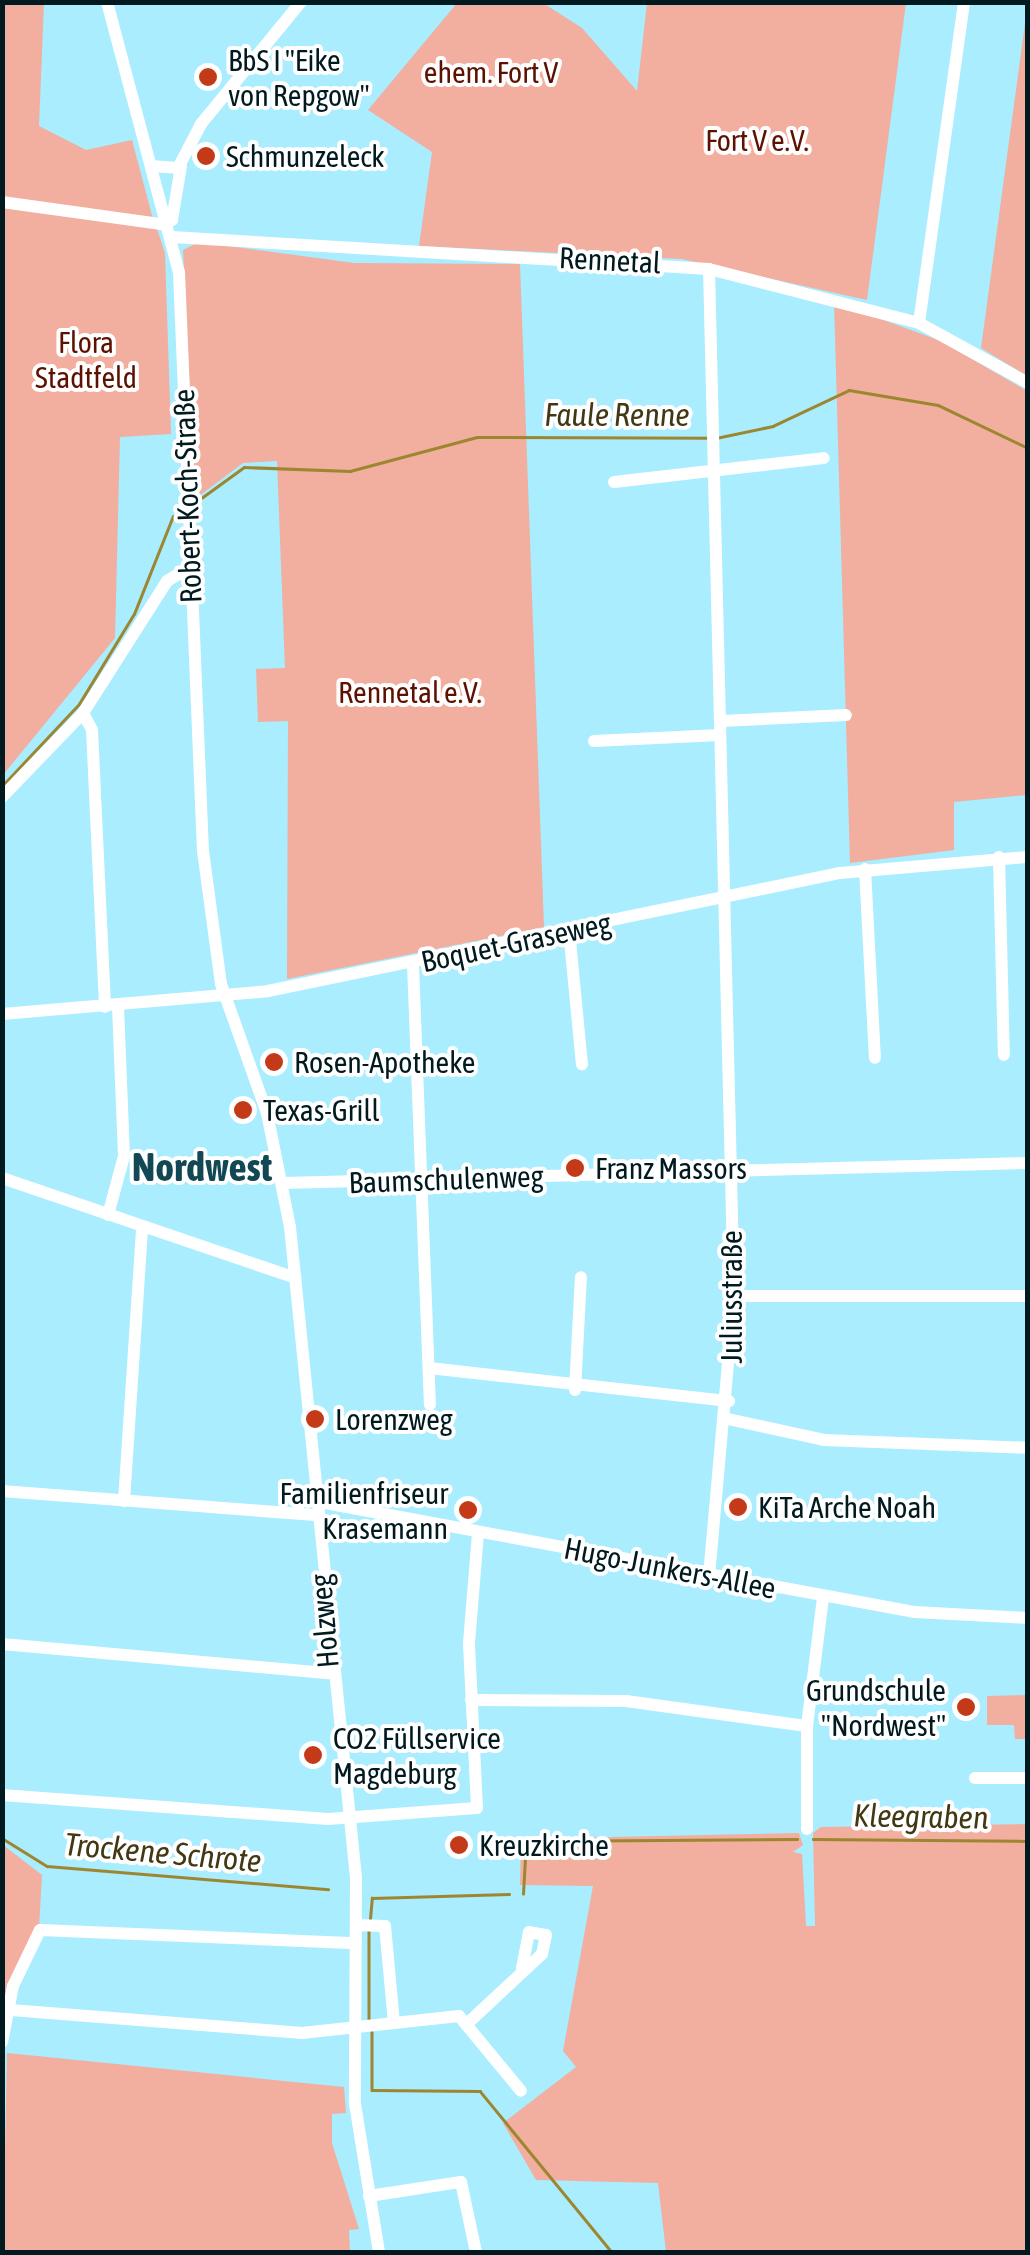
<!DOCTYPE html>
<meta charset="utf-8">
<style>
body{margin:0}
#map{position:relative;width:1030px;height:2255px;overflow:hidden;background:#a9edfe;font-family:"Asap Condensed",sans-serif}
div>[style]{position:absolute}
.green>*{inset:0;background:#f2ae9e}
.stream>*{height:2.5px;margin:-1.25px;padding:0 1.25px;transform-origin:1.25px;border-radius:1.25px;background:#9d8630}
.minor>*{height:12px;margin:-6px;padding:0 6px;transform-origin:6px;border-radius:6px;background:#fff}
.dots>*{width:28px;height:28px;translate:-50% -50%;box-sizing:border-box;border:5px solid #fff;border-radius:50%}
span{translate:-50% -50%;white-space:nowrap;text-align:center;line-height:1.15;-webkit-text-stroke:8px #fff;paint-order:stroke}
.poi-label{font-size:30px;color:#001a20}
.left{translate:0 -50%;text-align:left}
.right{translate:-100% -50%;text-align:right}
.park-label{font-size:30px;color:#5c1101}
.street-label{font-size:30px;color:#001a20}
.water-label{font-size:32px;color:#423814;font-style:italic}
.district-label{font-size:40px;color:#124853;font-weight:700}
.frame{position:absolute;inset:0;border:5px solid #001a20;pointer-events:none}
</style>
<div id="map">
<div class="green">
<i style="clip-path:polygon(3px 3px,44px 3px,39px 126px,86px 150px,132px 140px,153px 219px,3px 198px)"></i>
<i style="clip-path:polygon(457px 3px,543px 3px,582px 28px,637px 91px,647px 3px,906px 3px,867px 300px,682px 259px,419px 246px,432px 152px,368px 110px)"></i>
<i style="clip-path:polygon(1027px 9px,1027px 376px,981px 348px)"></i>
<i style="clip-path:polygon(3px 205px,156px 226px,165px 253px,171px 434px,120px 437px,115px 638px,3px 775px)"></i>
<i style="clip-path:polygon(199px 242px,354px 263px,520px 264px,544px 927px,287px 979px,288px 721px,258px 722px,256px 669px,285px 668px,277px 461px,243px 463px,195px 499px,183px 250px)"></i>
<i style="clip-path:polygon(834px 302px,941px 341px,1027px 391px,1027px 795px,954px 802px,954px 850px,850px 863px)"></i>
<i style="clip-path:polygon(1027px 1695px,1027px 1739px,1015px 1739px,1014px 1725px,987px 1725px,987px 1696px)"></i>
<i style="clip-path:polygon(1027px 1824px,1027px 2252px,666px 2252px,658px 2183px,536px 2180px,503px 2123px,576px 2067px,563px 2051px,593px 1886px,520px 1885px,521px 1839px,799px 1833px,803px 1845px,793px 1852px,802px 1854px,806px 1926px,815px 1926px,813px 1833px,821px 1827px)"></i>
<i style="clip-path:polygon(3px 1845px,42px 1875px,39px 1928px,3px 2021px)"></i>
<i style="clip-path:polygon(7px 2053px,344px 2087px,346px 2113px,332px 2114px,332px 2143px,359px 2229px,349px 2230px,350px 2252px,3px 2252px)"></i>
</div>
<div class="stream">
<i style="left:716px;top:438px;width:58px;rotate:-11.9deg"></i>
<i style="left:773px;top:426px;width:84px;rotate:-25.3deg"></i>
<i style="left:849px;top:390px;width:90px;rotate:9.6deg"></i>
<i style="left:938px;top:405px;width:100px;rotate:25.5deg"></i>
<i style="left:200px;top:499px;width:54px;rotate:-36deg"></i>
<i style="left:244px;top:467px;width:106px;rotate:2.2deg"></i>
<i style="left:350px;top:471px;width:131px;rotate:-15deg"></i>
<i style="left:477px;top:437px;width:231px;rotate:0.2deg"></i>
<i style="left:2px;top:786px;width:112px;rotate:-46.8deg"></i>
<i style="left:79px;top:704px;width:105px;rotate:-58.6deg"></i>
<i style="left:134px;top:614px;width:105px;rotate:-68.3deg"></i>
<i style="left:2px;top:1838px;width:53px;rotate:31.9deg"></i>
<i style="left:47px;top:1866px;width:282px;rotate:4.7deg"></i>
<i style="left:813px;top:1839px;width:215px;rotate:0.5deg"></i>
<i style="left:523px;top:1894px;width:53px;rotate:-86.8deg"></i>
<i style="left:526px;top:1841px;width:271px;rotate:-0.4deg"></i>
<i style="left:370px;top:1919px;width:21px;rotate:-85deg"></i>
<i style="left:372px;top:1898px;width:137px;rotate:-1.7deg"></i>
<i style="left:369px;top:1932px;width:87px;rotate:90deg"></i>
<i style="left:372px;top:2032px;width:58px;rotate:90deg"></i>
<i style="left:372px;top:2090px;width:108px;rotate:0.5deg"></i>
<i style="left:480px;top:2091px;width:208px;rotate:50.7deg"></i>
</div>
<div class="minor">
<i style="left:107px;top:2px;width:279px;rotate:75.1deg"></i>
<i style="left:179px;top:272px;width:579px;rotate:87.63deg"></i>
<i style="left:203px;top:851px;width:134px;rotate:82.3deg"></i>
<i style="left:221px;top:984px;width:137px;rotate:70.4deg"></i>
<i style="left:267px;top:1113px;width:116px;rotate:78.6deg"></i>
<i style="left:290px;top:1227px;width:654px;rotate:84.21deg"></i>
<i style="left:356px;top:1878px;width:226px;rotate:90.3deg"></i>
<i style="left:355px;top:2104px;width:150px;rotate:80.8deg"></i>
<i style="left:151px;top:166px;width:27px;rotate:4deg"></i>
<i style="left:178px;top:168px;width:50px;rotate:-62.4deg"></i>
<i style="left:201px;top:124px;width:158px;rotate:-50.7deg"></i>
<i style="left:2px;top:202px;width:161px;rotate:7.9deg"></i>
<i style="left:161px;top:224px;width:12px;rotate:-20deg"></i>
<i style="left:172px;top:220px;width:55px;rotate:-80.5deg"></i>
<i style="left:172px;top:237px;width:538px;rotate:3.41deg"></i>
<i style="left:709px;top:269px;width:217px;rotate:14.4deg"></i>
<i style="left:919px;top:323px;width:124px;rotate:28.8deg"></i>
<i style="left:709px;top:269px;width:1027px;rotate:88.61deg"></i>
<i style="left:734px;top:1296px;width:280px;rotate:95.1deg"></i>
<i style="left:919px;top:323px;width:324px;rotate:-82deg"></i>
<i style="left:614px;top:482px;width:211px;rotate:-6.5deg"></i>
<i style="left:83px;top:713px;width:19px;rotate:62deg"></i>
<i style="left:92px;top:730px;width:277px;rotate:87.3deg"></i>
<i style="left:721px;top:721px;width:125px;rotate:-2.7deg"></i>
<i style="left:594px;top:741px;width:126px;rotate:-2.7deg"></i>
<i style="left:2px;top:797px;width:117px;rotate:-46deg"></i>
<i style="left:83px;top:713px;width:156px;rotate:-57.5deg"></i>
<i style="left:167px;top:581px;width:27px;rotate:-31deg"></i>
<i style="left:999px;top:857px;width:198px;rotate:88.6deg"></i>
<i style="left:865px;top:869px;width:189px;rotate:87deg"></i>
<i style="left:569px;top:930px;width:135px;rotate:84.5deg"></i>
<i style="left:413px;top:964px;width:441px;rotate:87.8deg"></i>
<i style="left:2px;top:1014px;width:267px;rotate:-4.9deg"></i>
<i style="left:268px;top:991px;width:584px;rotate:-11.66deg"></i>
<i style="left:840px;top:873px;width:189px;rotate:-4.9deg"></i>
<i style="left:2px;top:1178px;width:310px;rotate:18.8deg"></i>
<i style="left:283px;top:1183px;width:745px;rotate:-1.54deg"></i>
<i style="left:108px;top:1215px;width:61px;rotate:-74.8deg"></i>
<i style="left:124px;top:1156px;width:150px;rotate:-92.3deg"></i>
<i style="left:734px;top:1296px;width:294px"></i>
<i style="left:429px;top:1368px;width:302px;rotate:6.3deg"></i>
<i style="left:575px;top:1390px;width:113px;rotate:-87deg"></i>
<i style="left:728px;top:1419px;width:98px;rotate:12.3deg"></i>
<i style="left:824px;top:1440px;width:204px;rotate:2.2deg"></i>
<i style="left:2px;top:1491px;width:314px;rotate:4.4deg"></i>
<i style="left:124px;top:1501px;width:275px;rotate:-86.2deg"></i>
<i style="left:314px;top:1501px;width:610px;rotate:10.48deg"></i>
<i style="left:914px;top:1612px;width:114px;rotate:3deg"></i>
<i style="left:2px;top:1644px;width:328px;rotate:5.1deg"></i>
<i style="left:471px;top:1700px;width:155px;rotate:0.4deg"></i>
<i style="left:626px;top:1701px;width:183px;rotate:7.9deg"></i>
<i style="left:975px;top:1778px;width:53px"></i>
<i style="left:2px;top:1795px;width:327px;rotate:4.2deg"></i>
<i style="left:328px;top:1819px;width:149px;rotate:-4.2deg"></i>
<i style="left:477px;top:1808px;width:165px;rotate:-92.8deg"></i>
<i style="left:469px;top:1643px;width:110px;rotate:-85.3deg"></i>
<i style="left:807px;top:1829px;width:103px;rotate:-90deg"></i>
<i style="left:807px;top:1726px;width:130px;rotate:-82.9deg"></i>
<i style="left:356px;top:1925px;width:29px;rotate:2deg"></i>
<i style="left:385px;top:1926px;width:97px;rotate:84.7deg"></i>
<i style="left:11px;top:2010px;width:292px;rotate:4.5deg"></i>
<i style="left:302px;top:2033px;width:158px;rotate:-6.2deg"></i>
<i style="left:459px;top:2016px;width:97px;rotate:50.4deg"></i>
<i style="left:469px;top:2022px;width:100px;rotate:-43deg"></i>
<i style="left:542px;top:1954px;width:19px;rotate:-78deg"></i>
<i style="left:546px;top:1935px;width:17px;rotate:-170deg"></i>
<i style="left:529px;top:1932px;width:37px;rotate:101deg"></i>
<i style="left:2px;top:2042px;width:57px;rotate:-78.9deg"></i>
<i style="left:13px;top:1986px;width:62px;rotate:-64.3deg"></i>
<i style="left:40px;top:1930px;width:316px;rotate:2.4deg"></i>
<i style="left:369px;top:2196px;width:93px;rotate:-8.7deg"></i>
<i style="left:461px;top:2182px;width:72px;rotate:77.9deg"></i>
</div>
<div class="dots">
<i style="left:208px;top:77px;background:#c43a19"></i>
<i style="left:206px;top:156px;background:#c43a19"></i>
<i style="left:274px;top:1062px;background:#c43a19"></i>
<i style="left:243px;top:1110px;background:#c43a19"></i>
<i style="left:575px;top:1168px;background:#c43a19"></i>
<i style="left:315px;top:1419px;background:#c43a19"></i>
<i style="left:738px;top:1507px;background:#c43a19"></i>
<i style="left:468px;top:1510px;background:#c43a19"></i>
<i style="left:966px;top:1707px;background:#c43a19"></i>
<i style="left:313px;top:1755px;background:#c43a19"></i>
<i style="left:459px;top:1845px;background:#c43a19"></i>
</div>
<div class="poi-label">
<span class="left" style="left:228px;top:77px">BbS I "Eike<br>von Repgow"</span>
<span class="left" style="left:226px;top:156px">Schmunzeleck</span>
<span class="left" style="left:294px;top:1062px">Rosen-Apotheke</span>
<span class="left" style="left:263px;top:1110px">Texas-Grill</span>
<span class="left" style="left:595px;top:1168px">Franz Massors</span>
<span class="left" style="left:335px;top:1419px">Lorenzweg</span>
<span class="right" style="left:448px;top:1510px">Familienfriseur<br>Krasemann</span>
<span class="left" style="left:758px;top:1507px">KiTa Arche Noah</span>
<span class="right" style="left:946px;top:1707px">Grundschule<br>"Nordwest"</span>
<span class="left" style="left:333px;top:1755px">CO2 Füllservice<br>Magdeburg</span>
<span class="left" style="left:479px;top:1845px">Kreuzkirche</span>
</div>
<div class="park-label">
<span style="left:491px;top:72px">ehem. Fort V</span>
<span style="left:757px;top:140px">Fort V e.V.</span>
<span style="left:86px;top:359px">Flora<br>Stadtfeld</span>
<span style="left:410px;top:692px">Rennetal e.V.</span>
</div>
<div class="street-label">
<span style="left:610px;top:260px;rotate:3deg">Rennetal</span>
<span style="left:187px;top:496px;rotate:-92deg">Robert-Koch-Straße</span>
<span style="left:516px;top:942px;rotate:-12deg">Boquet-Graseweg</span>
<span style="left:446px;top:1179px;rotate:-2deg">Baumschulenweg</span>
<span style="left:731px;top:1297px;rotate:-90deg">Juliusstraße</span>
<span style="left:670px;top:1568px;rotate:11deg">Hugo-Junkers-Allee</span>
<span style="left:324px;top:1621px;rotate:-95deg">Holzweg</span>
</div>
<div class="water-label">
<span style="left:617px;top:415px">Faule Renne</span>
<span style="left:921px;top:1817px;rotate:1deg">Kleegraben</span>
<span style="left:163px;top:1853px;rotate:5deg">Trockene Schrote</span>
</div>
<div class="district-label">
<span style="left:202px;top:1167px">Nordwest</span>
</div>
<div class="frame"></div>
</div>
